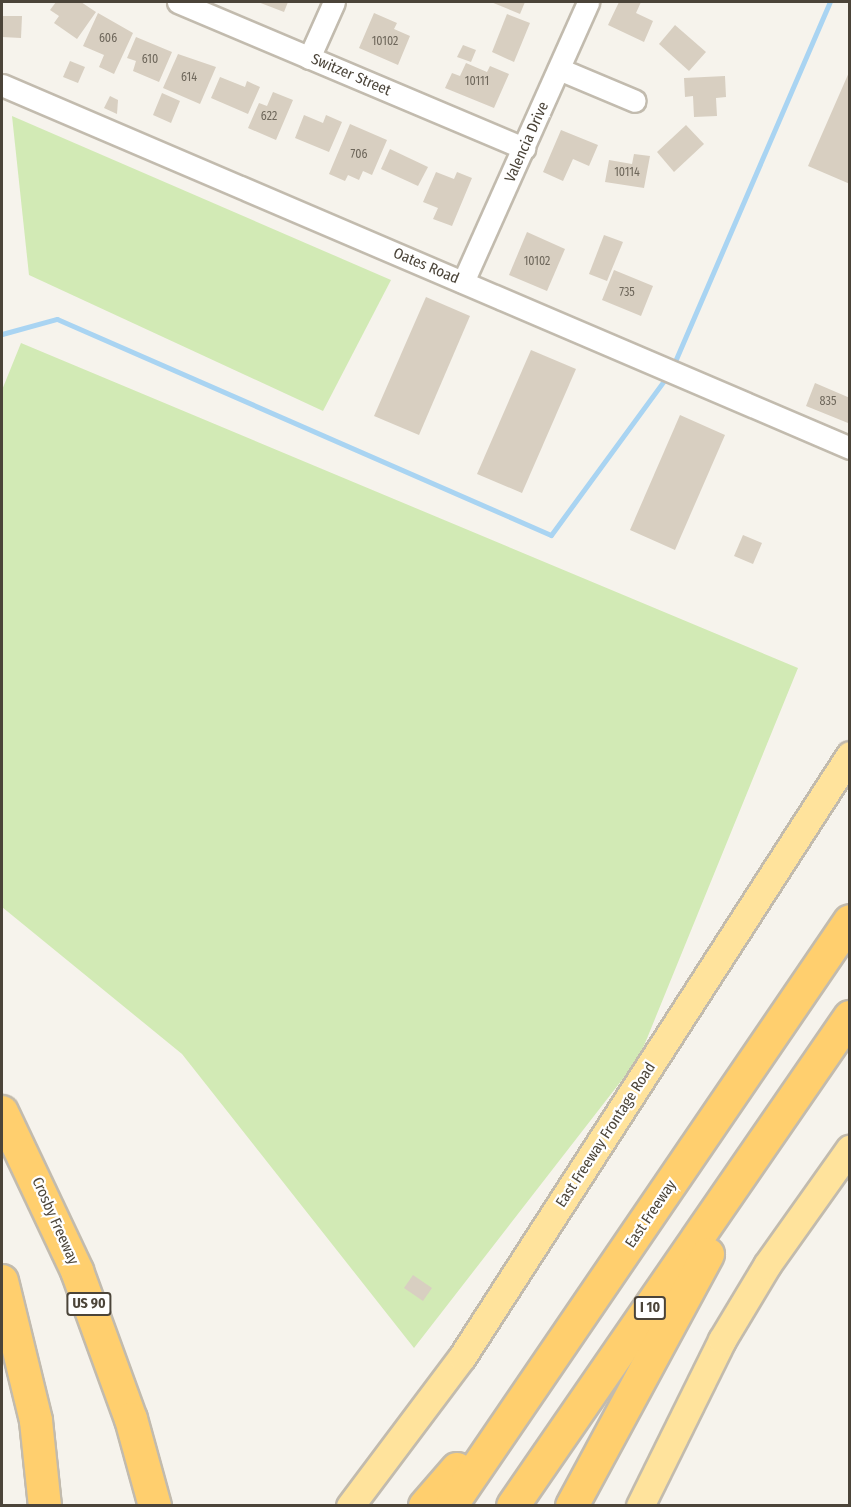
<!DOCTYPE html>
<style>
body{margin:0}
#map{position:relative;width:851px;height:1507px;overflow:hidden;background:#f6f3ec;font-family:"Fira Sans Condensed",sans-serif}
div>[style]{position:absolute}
.green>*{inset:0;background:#d2eab5}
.stream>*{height:5px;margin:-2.5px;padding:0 2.5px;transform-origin:2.5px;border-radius:2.5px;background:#a9d4f2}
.building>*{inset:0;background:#d8cfc1}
.roads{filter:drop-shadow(2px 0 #c2bbae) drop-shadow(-2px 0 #c2bbae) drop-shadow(0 2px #c2bbae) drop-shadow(0 -2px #c2bbae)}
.minor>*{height:21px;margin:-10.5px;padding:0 10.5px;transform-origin:10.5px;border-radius:10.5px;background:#fff}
.major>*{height:27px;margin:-13.5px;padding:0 13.5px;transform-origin:13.5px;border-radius:13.5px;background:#ffe39c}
.highway>*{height:32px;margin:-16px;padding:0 16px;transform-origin:16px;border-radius:16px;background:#ffcf6e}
span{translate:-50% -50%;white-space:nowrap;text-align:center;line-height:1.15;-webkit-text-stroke:4.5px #fff;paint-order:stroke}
.number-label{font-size:12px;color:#6e675b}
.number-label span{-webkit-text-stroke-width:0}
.shield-label span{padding:2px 4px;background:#fff;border:2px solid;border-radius:4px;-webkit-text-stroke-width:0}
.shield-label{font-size:14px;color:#4b4439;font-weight:700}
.street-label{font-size:15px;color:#4b4439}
.frame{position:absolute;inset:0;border:3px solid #4b4439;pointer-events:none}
</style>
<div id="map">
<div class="green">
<i style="clip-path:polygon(12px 116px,391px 280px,323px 411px,29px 275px)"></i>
<i style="clip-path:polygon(21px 343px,798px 668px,639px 1058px,414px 1348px,182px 1054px,2px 907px,2px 390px)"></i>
</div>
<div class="stream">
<i style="left:2px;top:334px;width:57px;rotate:-15.3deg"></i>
<i style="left:57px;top:319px;width:539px;rotate:23.62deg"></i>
<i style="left:551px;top:535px;width:200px;rotate:-53.8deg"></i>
<i style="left:673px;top:366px;width:396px;rotate:-66.7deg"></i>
</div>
<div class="building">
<i style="clip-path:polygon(56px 2px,81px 2px,96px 12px,77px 39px,54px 23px,59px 16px,50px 10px)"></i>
<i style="clip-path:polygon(258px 2px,288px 2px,284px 12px)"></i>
<i style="clip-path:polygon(491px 2px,525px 2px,520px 14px)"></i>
<i style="clip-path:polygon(619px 2px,641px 2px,636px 13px,653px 21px,644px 42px,608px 25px)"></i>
<i style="clip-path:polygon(98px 13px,133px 33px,114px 74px,99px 67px,104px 55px,83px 46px)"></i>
<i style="clip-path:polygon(374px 13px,397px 23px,394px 29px,410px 36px,398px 65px,359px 48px)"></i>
<i style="clip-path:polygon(507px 14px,530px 23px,514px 62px,492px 52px)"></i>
<i style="clip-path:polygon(2px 16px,22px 16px,21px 38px,2px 37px)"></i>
<i style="clip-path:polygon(675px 25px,706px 52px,689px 71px,659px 44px)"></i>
<i style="clip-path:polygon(136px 37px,172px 52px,159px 82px,133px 71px,136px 61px,127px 58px)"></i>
<i style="clip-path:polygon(463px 45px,476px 50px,471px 62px,457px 57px)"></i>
<i style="clip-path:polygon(178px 54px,216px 67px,200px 104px,163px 88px)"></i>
<i style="clip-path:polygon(70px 61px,85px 67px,78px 83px,63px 77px)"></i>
<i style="clip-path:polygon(466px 63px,487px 72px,490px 66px,509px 74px,494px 108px,445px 88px,452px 73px,460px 76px)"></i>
<i style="clip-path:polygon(850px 70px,850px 184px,808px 166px)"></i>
<i style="clip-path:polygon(725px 76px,726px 97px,716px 98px,717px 116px,694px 117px,693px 96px,685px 97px,684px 78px)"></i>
<i style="clip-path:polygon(220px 77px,245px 87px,247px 81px,260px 87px,248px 114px,211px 98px)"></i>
<i style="clip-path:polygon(273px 92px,293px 100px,276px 140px,248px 128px,259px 103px,267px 106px)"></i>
<i style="clip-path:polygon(162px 93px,180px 101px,171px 123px,153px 115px)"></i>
<i style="clip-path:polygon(110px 96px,118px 100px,117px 114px,104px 108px)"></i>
<i style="clip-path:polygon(304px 115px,323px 123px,326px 115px,342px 122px,329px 152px,295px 138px)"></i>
<i style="clip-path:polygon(350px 124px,387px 140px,372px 175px,363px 171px,359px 180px,348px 175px,345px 181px,329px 174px)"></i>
<i style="clip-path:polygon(686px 125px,704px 144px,674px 172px,657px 152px)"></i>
<i style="clip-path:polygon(561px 130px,598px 145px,589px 166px,573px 159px,563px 181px,543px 172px)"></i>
<i style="clip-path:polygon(390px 149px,428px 167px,418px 186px,381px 169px)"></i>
<i style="clip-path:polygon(634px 154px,650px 156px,644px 188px,605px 182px,609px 160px,632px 164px)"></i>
<i style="clip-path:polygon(436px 172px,454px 179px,457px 172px,472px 178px,452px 226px,433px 219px,438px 208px,423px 202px)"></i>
<i style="clip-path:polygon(527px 232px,565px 249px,547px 291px,509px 275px)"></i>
<i style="clip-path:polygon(604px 235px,623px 242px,607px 281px,589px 274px)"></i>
<i style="clip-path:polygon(614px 270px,653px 286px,641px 316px,602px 300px)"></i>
<i style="clip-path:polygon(426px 297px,470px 316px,419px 435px,374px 416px)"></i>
<i style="clip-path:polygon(531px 350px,576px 369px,522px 493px,477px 474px)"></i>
<i style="clip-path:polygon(815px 383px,850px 398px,848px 423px,806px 406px)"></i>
<i style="clip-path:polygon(680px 415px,725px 435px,675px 550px,630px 530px)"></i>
<i style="clip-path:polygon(743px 535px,762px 543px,753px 564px,734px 556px)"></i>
<i style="clip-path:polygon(413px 1275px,432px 1288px,423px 1301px,404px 1288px)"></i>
</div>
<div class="roads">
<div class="minor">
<i style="left:178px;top:2px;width:376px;rotate:22.9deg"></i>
<i style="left:309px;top:58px;width:61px;rotate:-65.9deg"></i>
<i style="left:559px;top:69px;width:82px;rotate:22.8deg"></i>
<i style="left:2px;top:85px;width:922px;rotate:23.17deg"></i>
<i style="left:463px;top:282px;width:307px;rotate:-65.9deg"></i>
</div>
<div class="major">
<i style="left:350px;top:1506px;width:186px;rotate:-53.1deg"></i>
<i style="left:462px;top:1357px;width:716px;rotate:-57.2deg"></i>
<i style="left:640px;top:1506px;width:185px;rotate:-63.7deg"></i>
<i style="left:722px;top:1340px;width:87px;rotate:-59deg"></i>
<i style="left:767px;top:1265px;width:143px;rotate:-54.6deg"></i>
</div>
<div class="highway">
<i style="left:2px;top:1112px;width:176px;rotate:64.7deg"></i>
<i style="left:77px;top:1271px;width:158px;rotate:70deg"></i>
<i style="left:131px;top:1419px;width:90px;rotate:74.6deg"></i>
<i style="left:2px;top:1281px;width:144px;rotate:76.3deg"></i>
<i style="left:36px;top:1421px;width:85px;rotate:84deg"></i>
<i style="left:425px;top:1506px;width:49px;rotate:-49.1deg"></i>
<i style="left:451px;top:1506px;width:708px;rotate:-55.7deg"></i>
<i style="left:513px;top:1506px;width:594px;rotate:-55.43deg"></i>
<i style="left:572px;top:1506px;width:286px;rotate:-61.6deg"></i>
</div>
</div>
<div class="number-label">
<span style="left:108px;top:39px">606</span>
<span style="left:385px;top:42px">10102</span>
<span style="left:150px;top:60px">610</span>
<span style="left:189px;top:78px">614</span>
<span style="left:477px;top:82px">10111</span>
<span style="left:269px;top:117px">622</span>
<span style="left:359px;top:155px">706</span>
<span style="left:627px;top:173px">10114</span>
<span style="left:537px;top:262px">10102</span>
<span style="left:627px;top:293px">735</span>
<span style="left:828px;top:402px">835</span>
</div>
<div class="shield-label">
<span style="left:89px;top:1304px">US 90</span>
<span style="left:650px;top:1308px">I 10</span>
</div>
<div class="street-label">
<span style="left:351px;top:75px;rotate:23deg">Switzer Street</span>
<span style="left:527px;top:142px;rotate:-66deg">Valencia Drive</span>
<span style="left:426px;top:266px;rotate:23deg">Oates Road</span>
<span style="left:606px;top:1135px;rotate:-57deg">East Freeway Frontage Road</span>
<span style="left:651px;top:1214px;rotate:-56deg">East Freeway</span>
<span style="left:55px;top:1221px;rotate:66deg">Crosby Freeway</span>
</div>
<div class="frame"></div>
</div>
